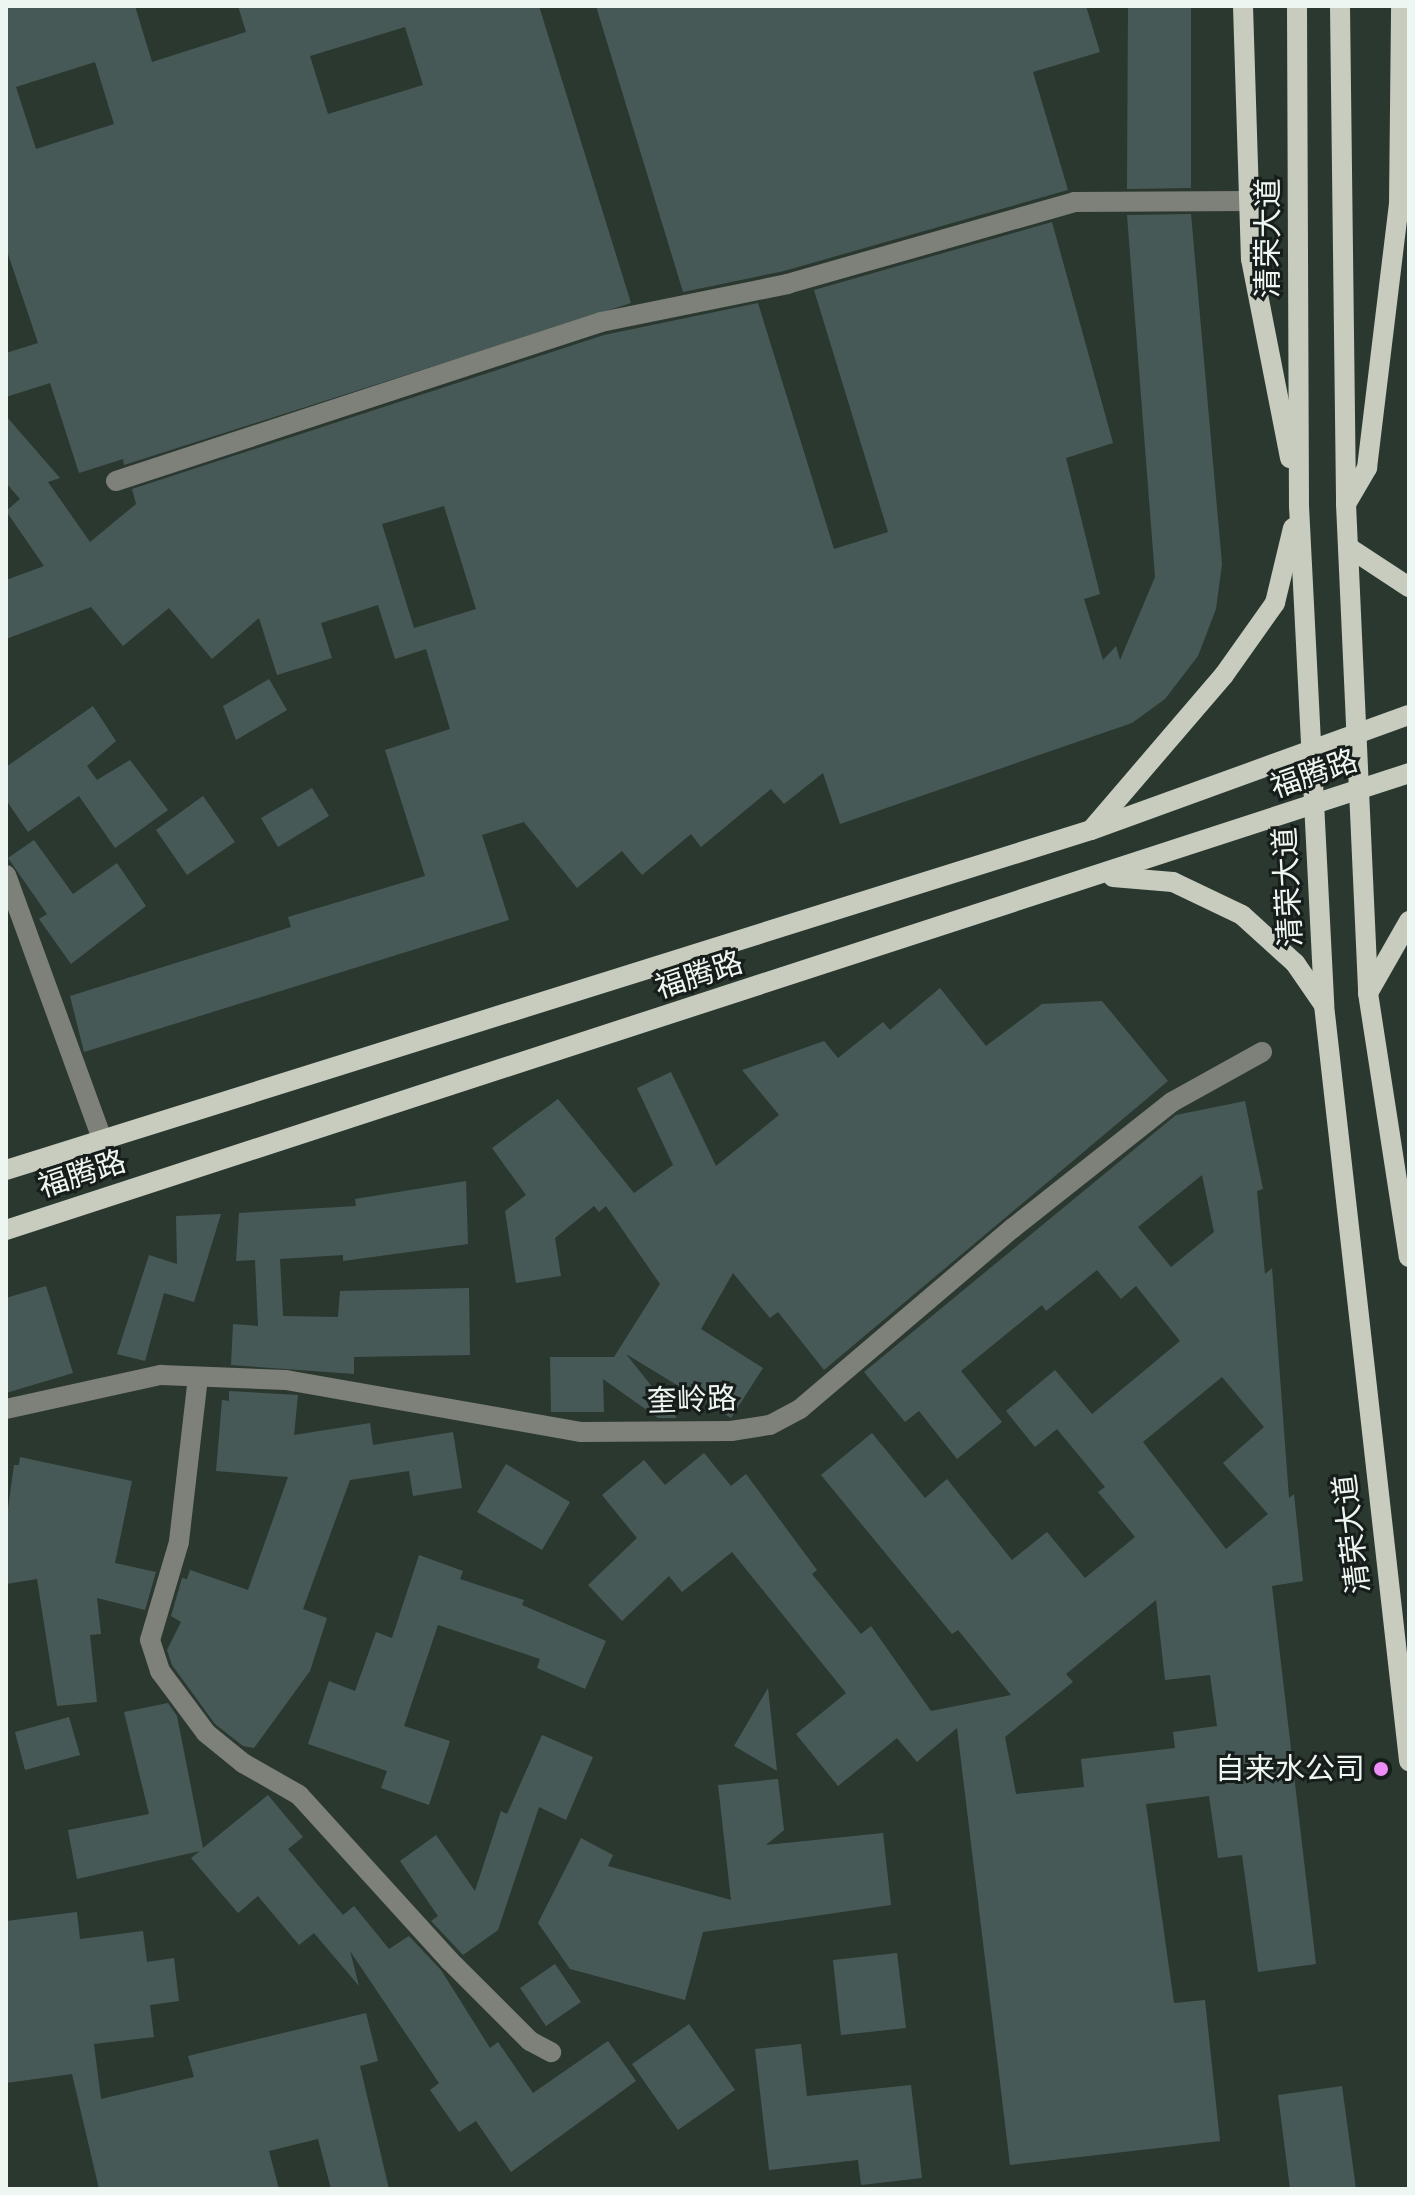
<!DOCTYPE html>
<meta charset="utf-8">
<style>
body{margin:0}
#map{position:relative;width:1415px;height:2195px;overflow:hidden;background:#2b3830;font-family:"Zilla Slab","Noto Sans SC",serif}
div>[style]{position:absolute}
.building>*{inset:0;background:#475957}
.minor>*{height:20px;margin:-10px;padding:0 10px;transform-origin:10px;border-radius:10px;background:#7e807a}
.major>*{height:20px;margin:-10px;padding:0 10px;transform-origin:10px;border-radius:10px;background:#c7ccbf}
.dots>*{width:22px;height:22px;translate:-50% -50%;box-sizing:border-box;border:4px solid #171d1a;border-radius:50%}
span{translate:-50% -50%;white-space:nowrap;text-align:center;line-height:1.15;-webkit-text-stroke:6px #171d1a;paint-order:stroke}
.street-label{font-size:30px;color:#eef6f1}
.poi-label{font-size:30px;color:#eef6f1}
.right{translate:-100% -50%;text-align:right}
.frame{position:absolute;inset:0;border:8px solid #eef6f1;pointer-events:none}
</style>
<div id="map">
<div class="building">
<i style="clip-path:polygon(evenodd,6px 6px,135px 6px,152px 62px,246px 32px,238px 6px,539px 6px,631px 303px,124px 465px,123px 459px,79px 473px,50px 383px,6px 397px,6px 353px,38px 343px,6px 248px,6px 6px,405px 27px,423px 85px,328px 114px,310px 56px,405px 27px,6px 6px,95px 62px,114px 124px,36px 149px,16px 87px,95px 62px)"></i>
<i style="clip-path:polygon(596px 6px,1086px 6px,1100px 52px,1033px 72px,1068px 190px,784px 271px,683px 292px)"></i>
<i style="clip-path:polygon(1128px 6px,1191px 6px,1191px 188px,1127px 189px)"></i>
<i style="clip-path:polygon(evenodd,1191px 214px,1222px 564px,1216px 609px,1198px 656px,1165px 699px,1132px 723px,840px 824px,823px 773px,784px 804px,771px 789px,701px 847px,691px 834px,642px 875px,622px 851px,577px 888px,524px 822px,482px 835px,509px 920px,84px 1052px,70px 996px,291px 927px,288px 917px,425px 876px,385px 750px,450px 729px,426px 649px,395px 659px,378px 605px,321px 623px,332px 658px,277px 675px,259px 618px,212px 659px,169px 608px,123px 646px,91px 607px,6px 639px,6px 580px,44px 566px,6px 511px,20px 499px,6px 483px,6px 416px,60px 478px,48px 482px,90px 542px,136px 504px,132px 489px,604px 335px,758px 303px,834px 549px,888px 532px,814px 290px,1052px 222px,1113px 443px,1066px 458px,1100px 594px,1084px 599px,1103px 660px,1116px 646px,1120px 660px,1155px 577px,1127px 215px,1191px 214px,444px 506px,476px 609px,414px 628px,382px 524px,444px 506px)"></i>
<i style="clip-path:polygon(269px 679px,287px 710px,236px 740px,223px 706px)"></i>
<i style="clip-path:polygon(93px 706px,116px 741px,87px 766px,97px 780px,130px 760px,168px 810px,115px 848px,79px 796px,28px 832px,6px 800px,6px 767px)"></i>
<i style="clip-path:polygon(312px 788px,329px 816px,278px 847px,261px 818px)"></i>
<i style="clip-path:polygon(203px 796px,235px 842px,187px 875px,156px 830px)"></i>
<i style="clip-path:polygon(34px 840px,73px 894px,117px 863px,146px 906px,71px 964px,39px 919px,47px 914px,8px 858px)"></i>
<i style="clip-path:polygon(940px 988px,986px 1046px,1042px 1004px,1102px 1001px,1168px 1081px,824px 1370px,778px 1312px,770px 1318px,733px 1273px,701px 1329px,763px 1368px,731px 1418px,626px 1354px,677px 1418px,658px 1418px,603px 1379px,604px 1412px,551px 1412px,550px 1357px,614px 1357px,660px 1284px,606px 1206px,599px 1212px,594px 1206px,555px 1238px,561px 1276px,516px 1283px,505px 1211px,526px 1195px,492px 1148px,558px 1099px,634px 1193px,673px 1165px,637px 1088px,671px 1072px,716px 1166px,779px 1115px,742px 1070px,824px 1041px,838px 1058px,883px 1022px,890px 1030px)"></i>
<i style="clip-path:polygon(evenodd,1245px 1101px,1263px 1189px,1257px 1191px,1265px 1274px,1272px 1268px,1289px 1498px,1294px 1494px,1303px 1581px,1272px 1586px,1316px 1964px,1258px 1972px,1242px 1855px,1218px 1858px,1209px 1796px,1146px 1804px,1174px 2003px,1205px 2000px,1220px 2141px,1010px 2165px,957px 1728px,917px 1762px,897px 1738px,838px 1786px,796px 1734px,846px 1693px,732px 1552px,682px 1592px,669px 1576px,622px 1621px,588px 1585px,637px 1538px,602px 1495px,644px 1460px,665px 1485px,704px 1453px,731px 1486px,746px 1474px,817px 1570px,812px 1574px,861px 1634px,871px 1626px,931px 1711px,1011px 1695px,958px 1630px,952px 1634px,821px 1475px,872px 1433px,925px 1498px,947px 1479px,1012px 1560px,1047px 1532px,1085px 1578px,1135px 1537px,1098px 1492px,1105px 1487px,1057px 1429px,1035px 1447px,1006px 1411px,1055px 1370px,1092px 1414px,1180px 1341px,1136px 1286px,1121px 1299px,1097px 1270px,1046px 1311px,1042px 1305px,961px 1371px,1002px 1422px,957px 1459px,919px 1411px,905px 1422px,864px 1372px,1176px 1115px,1245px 1101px,1202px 1175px,1214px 1232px,1171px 1267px,1138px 1227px,1202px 1175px,1245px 1101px,1222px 1377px,1264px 1427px,1223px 1463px,1268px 1514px,1226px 1549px,1143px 1442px,1222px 1377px,1245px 1101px,1156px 1600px,1165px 1680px,1210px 1675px,1217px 1726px,1173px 1732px,1175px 1748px,1081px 1759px,1084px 1787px,1016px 1794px,1005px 1737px,1073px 1682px,1066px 1674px,1156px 1600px)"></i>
<i style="clip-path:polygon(466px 1181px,468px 1244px,343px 1261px,343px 1255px,280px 1259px,283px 1316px,338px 1317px,340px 1291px,469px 1288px,470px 1355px,354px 1357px,354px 1374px,231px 1365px,233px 1324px,258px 1326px,255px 1260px,236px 1261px,239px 1213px,356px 1206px,355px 1199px)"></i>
<i style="clip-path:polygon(221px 1214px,194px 1302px,164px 1293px,145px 1361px,117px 1354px,149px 1255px,177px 1264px,176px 1216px)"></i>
<i style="clip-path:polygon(46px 1286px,73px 1373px,6px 1393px,6px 1298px)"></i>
<i style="clip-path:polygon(229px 1391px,298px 1395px,294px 1435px,370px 1423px,373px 1445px,453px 1432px,462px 1488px,413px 1496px,409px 1471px,350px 1480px,303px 1609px,327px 1618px,310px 1671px,254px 1748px,243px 1746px,215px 1724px,172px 1665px,167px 1650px,181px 1622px,171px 1616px,182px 1578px,187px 1579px,190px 1570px,248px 1590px,288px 1477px,216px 1471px,222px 1400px,229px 1401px)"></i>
<i style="clip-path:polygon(20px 1457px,132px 1481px,115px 1563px,156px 1572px,145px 1610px,97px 1598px,101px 1634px,90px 1635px,97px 1702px,57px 1706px,37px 1579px,6px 1584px,6px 1523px,14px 1465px,19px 1465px)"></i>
<i style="clip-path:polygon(506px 1464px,570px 1502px,542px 1550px,477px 1512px)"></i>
<i style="clip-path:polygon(419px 1555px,463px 1571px,460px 1579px,524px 1600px,522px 1605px,606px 1641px,585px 1689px,537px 1668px,540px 1659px,438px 1625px,404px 1726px,450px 1741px,429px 1805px,381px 1788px,387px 1771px,308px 1744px,329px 1681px,355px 1691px,376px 1632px,392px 1638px)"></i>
<i style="clip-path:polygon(768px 1688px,777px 1771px,734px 1746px)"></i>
<i style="clip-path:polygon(168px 1703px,177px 1716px,203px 1848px,268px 1795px,303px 1837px,288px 1849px,343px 1915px,354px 1906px,389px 1949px,409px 1936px,441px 1970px,490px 2048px,498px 2042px,533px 2093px,608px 2041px,636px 2081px,511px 2172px,476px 2121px,459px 2132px,430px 2090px,439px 2083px,350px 1951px,359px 1986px,314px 1933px,299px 1945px,258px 1896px,238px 1913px,191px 1858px,200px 1851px,77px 1879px,68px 1830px,149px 1814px,124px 1712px)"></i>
<i style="clip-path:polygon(69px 1717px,80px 1755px,25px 1770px,15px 1732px)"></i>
<i style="clip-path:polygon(542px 1735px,593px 1757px,566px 1820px,539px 1807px,498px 1930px,463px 1955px,431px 1921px,438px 1916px,400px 1861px,436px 1835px,475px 1891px,501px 1811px,507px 1814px)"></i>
<i style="clip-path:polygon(778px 1779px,784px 1830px,766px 1845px,883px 1833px,891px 1905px,703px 1932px,685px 2000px,570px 1969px,538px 1923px,581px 1838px,613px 1855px,608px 1866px,731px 1900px,718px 1785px)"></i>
<i style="clip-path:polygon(77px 1912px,80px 1939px,143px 1931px,147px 1962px,174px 1958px,179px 2001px,150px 2005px,154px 2037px,94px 2044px,101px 2099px,194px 2077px,188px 2056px,366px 2013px,378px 2061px,360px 2066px,389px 2189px,331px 2189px,318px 2139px,269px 2151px,279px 2189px,99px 2189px,72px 2074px,6px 2083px,6px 1921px)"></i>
<i style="clip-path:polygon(897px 1953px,906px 2028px,841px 2035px,833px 1960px)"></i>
<i style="clip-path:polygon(555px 1964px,581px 2002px,546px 2026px,520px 1988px)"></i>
<i style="clip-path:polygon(689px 2024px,735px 2090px,678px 2130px,632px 2064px)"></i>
<i style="clip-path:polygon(801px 2044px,807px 2096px,911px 2085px,922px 2178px,861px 2185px,858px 2160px,769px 2170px,755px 2049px)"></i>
<i style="clip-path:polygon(1342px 2086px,1356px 2189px,1290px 2189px,1278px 2095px)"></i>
</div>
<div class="minor">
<i style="left:116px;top:481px;width:510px;rotate:-18.15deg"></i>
<i style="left:601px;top:322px;width:190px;rotate:-11.5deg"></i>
<i style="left:787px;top:284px;width:298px;rotate:-15.9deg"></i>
<i style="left:1074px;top:202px;width:172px;rotate:-0.3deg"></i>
<i style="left:6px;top:875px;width:284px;rotate:70deg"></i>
<i style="left:198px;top:1377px;width:166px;rotate:96.6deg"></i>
<i style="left:179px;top:1542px;width:102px;rotate:106.5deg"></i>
<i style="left:150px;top:1640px;width:33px;rotate:72deg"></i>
<i style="left:160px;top:1671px;width:77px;rotate:53.4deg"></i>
<i style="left:206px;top:1733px;width:48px;rotate:39deg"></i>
<i style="left:243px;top:1763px;width:64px;rotate:29.7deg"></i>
<i style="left:299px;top:1795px;width:224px;rotate:47.7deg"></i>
<i style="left:450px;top:1961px;width:113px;rotate:45deg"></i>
<i style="left:530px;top:2041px;width:24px;rotate:28deg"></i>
<i style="left:6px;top:1409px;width:159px;rotate:-12.4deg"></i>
<i style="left:161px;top:1375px;width:125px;rotate:2.3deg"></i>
<i style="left:286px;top:1380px;width:300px;rotate:10deg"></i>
<i style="left:581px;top:1432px;width:150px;rotate:-0.4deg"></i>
<i style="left:731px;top:1431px;width:39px;rotate:-9deg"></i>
<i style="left:770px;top:1425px;width:34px;rotate:-28deg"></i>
<i style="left:800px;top:1409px;width:280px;rotate:-40.4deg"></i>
<i style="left:1013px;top:1228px;width:203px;rotate:-38.4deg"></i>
<i style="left:1172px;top:1102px;width:103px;rotate:-29.1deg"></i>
</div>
<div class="major">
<i style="left:1243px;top:6px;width:253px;rotate:88.2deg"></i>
<i style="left:1251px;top:259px;width:203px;rotate:78.9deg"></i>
<i style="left:1297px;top:6px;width:500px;rotate:89.77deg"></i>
<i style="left:1299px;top:506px;width:500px;rotate:87.1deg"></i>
<i style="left:1324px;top:1005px;width:761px;rotate:83.58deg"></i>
<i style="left:1340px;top:6px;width:498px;rotate:89.3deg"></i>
<i style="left:1346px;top:504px;width:489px;rotate:87.4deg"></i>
<i style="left:1368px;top:993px;width:267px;rotate:81.2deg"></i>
<i style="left:1346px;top:504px;width:42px;rotate:-59.7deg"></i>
<i style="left:1367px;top:468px;width:265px;rotate:-83.1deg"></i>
<i style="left:1399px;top:205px;width:199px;rotate:-89.4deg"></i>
<i style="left:1348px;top:547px;width:73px;rotate:33.3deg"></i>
<i style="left:1092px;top:829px;width:203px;rotate:-49.4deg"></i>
<i style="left:1224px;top:675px;width:88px;rotate:-54.7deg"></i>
<i style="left:1275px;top:603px;width:77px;rotate:-76.5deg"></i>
<i style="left:1113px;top:877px;width:60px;rotate:4.8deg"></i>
<i style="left:1173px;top:882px;width:76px;rotate:25.6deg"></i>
<i style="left:1242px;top:915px;width:72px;rotate:42.2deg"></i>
<i style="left:1295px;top:963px;width:51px;rotate:55.4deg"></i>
<i style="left:1368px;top:993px;width:83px;rotate:-60.3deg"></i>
<i style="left:6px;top:1170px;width:1137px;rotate:-17.4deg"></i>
<i style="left:1091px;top:830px;width:338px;rotate:-19.9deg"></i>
<i style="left:6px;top:1230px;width:1476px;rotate:-18.04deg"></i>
</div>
<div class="dots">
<i style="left:1381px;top:1769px;background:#ee8cf8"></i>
</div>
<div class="street-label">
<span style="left:1268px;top:238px;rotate:-90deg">清荣大道</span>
<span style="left:1314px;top:774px;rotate:-19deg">福腾路</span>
<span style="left:1288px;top:887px;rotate:-93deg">清荣大道</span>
<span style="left:699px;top:975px;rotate:-18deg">福腾路</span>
<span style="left:82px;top:1174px;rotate:-18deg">福腾路</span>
<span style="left:692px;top:1400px;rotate:-2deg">奎岭路</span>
<span style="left:1352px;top:1534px;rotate:-97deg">清荣大道</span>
</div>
<div class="poi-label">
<span class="right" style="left:1365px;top:1769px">自来水公司</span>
</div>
<div class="frame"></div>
</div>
